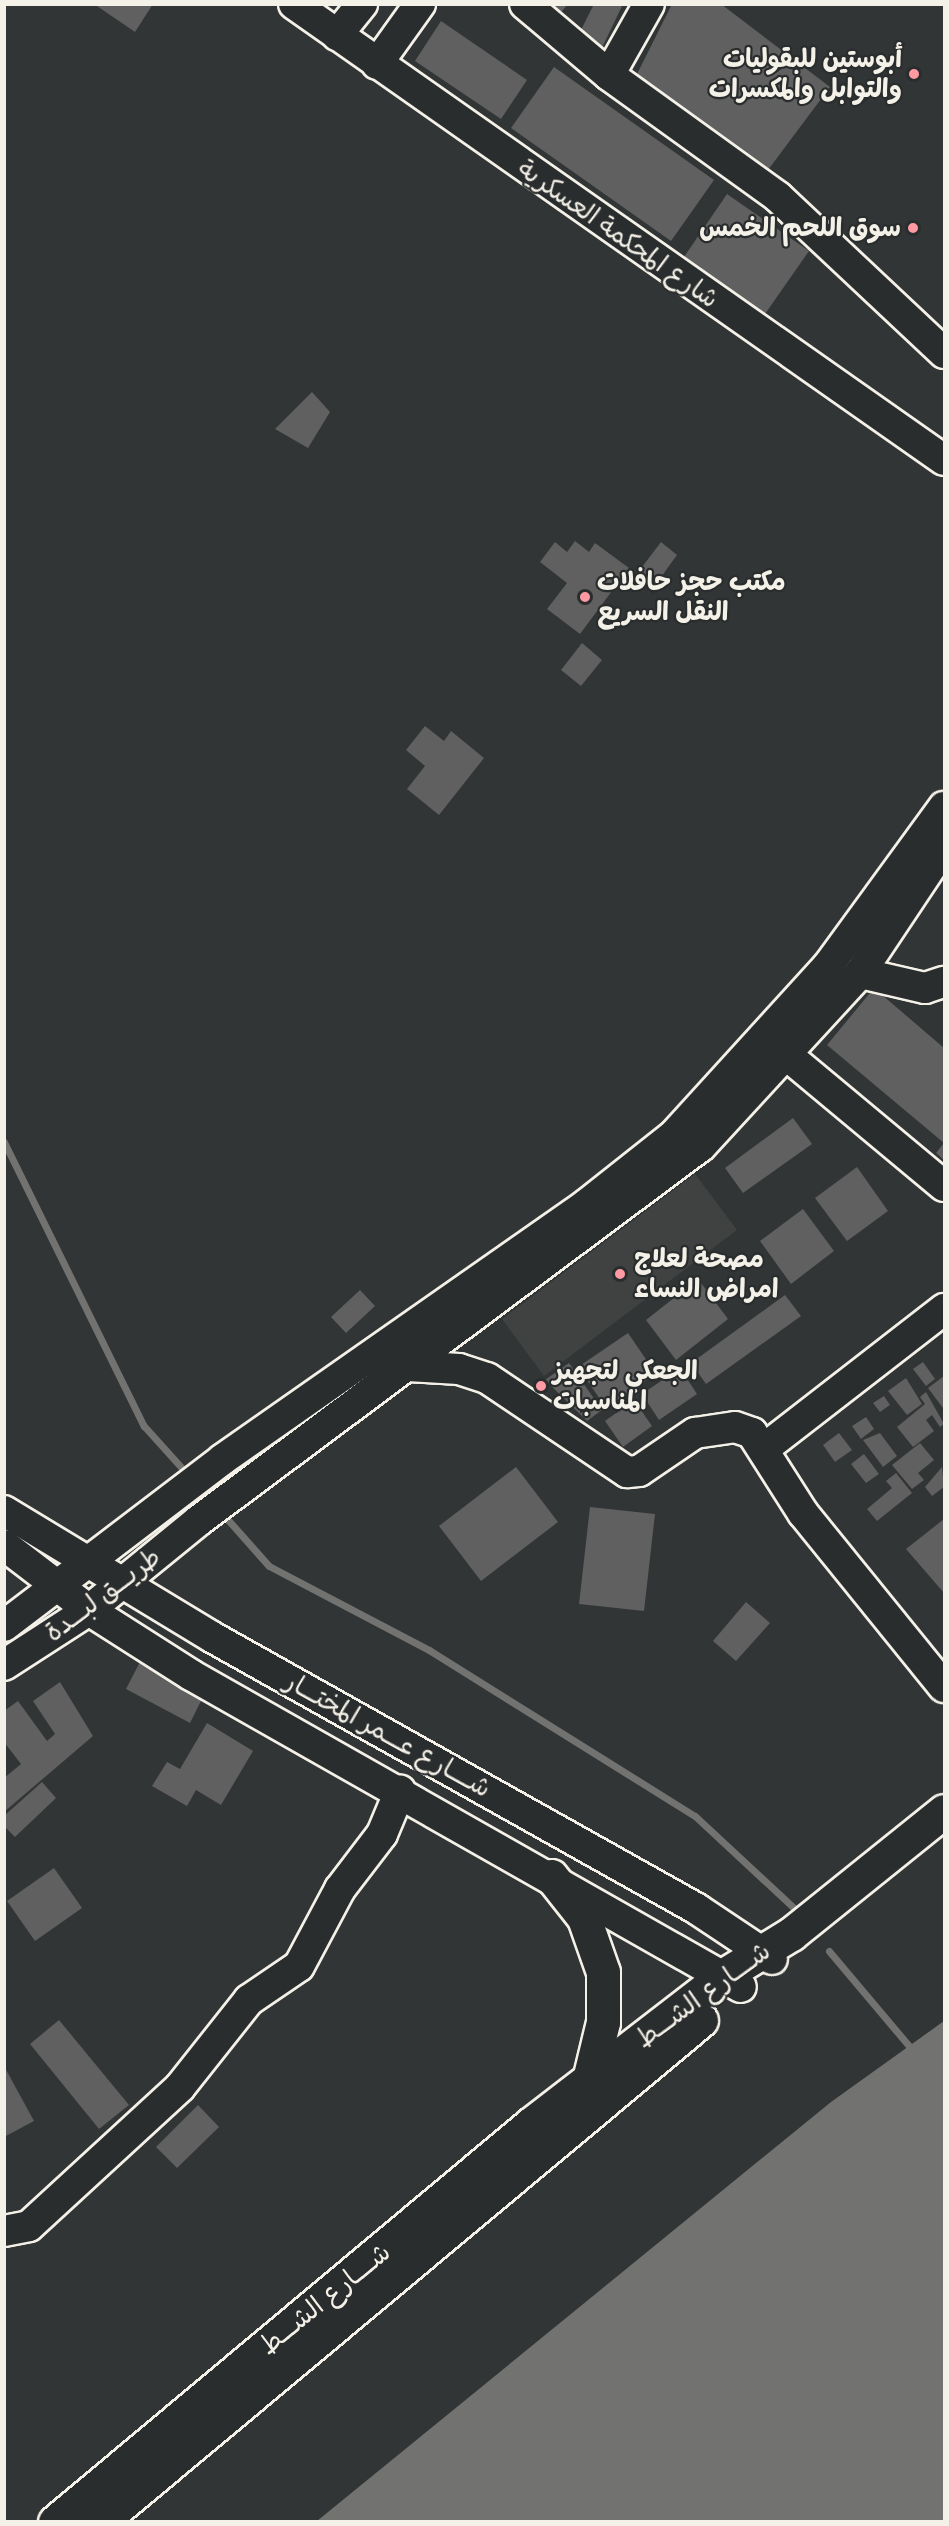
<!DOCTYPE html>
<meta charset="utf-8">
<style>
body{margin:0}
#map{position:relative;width:949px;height:2526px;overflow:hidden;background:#323535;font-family:Caveat,"Playpen Sans Arabic",sans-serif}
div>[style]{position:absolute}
.built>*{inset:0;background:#404242}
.water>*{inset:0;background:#727370}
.stream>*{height:7px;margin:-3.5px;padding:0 3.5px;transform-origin:3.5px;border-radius:3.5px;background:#727370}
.building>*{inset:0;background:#5f605f}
.roads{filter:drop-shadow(2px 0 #f4f1e8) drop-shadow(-2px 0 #f4f1e8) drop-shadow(0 2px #f4f1e8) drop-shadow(0 -2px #f4f1e8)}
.minor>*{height:30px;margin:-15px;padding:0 15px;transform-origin:15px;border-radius:15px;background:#2a2d2e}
.major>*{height:33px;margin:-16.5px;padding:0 16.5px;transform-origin:16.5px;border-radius:16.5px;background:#2a2d2e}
.dots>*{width:16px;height:16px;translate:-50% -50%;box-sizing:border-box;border:3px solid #2a2d2e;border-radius:50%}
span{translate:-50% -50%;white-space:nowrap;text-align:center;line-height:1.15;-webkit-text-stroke:4.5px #2a2d2e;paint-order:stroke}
.poi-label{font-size:26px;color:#f4f1e8;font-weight:700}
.right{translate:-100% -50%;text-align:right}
.left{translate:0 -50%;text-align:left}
.street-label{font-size:26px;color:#f4f1e8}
.frame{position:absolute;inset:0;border:6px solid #f4f1e8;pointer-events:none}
</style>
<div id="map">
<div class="built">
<i style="clip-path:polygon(695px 1174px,737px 1230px,544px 1376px,502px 1319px)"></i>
</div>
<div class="water">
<i style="clip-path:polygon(944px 2021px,944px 2521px,317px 2521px,831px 2102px)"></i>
</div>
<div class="stream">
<i style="left:4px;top:1142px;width:317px;rotate:63.8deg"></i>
<i style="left:144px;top:1426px;width:69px;rotate:48deg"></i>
<i style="left:221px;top:1512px;width:72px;rotate:48.4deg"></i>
<i style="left:269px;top:1566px;width:181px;rotate:27.7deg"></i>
<i style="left:429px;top:1650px;width:314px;rotate:32deg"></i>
<i style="left:695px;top:1816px;width:134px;rotate:42.9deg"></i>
<i style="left:829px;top:1951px;width:124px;rotate:49.9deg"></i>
</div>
<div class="building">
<i style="clip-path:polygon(94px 4px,153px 4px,135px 32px)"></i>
<i style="clip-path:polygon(541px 4px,568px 4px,557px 17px)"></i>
<i style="clip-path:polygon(594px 4px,623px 4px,600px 52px,576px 40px)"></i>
<i style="clip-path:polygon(672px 4px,721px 4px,830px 87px,765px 174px,636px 76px)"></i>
<i style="clip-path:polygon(441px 21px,527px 80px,501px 119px,415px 61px)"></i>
<i style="clip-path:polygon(554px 67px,714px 180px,671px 241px,511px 128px)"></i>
<i style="clip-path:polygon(727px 194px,809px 251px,765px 314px,684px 257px)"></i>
<i style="clip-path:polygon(312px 392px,330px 412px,308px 448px,275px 429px)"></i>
<i style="clip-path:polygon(575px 541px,589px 552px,595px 543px,629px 568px,580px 634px,547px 609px,567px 583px,540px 562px,555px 542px,567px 552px)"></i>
<i style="clip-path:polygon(661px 542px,677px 555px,656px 584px,639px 571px)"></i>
<i style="clip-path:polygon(582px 643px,602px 660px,581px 686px,561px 670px)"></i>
<i style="clip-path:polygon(425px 726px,444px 741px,451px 731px,484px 758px,439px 815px,407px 789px,425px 766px,406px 750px)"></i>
<i style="clip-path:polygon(874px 988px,944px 1048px,944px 1160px,936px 1153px,944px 1143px,827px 1045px)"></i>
<i style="clip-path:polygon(793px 1118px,812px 1144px,743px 1193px,725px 1168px)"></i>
<i style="clip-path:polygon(857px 1167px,888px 1211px,847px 1241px,815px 1198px)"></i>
<i style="clip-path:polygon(803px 1209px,834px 1251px,791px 1284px,760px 1241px)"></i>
<i style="clip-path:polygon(698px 1279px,728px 1319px,676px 1360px,646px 1320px)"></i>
<i style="clip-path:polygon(360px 1290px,375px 1306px,346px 1333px,331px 1317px)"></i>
<i style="clip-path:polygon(785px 1295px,801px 1316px,706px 1384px,691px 1363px)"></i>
<i style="clip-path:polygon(628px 1333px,656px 1374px,606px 1408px,578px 1367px)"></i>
<i style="clip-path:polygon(923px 1362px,935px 1379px,926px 1386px,913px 1369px)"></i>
<i style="clip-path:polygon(569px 1363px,602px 1410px,587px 1421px,545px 1380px)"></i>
<i style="clip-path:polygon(680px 1368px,697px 1394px,659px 1420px,642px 1394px)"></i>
<i style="clip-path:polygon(944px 1376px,944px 1406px,943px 1408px,928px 1388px)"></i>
<i style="clip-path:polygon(906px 1378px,922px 1404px,907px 1415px,888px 1391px)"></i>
<i style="clip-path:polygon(926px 1392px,944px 1424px,940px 1427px,932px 1415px,926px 1420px,934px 1431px,913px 1447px,897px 1427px,925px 1404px,920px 1397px)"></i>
<i style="clip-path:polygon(884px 1396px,890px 1405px,880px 1412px,873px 1403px)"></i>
<i style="clip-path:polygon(634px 1400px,652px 1426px,623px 1447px,605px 1421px)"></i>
<i style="clip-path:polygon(866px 1417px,874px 1429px,861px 1439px,852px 1426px)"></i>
<i style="clip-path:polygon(839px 1433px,852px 1450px,835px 1462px,823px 1445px)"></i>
<i style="clip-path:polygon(880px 1433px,897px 1456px,883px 1467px,863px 1440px)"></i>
<i style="clip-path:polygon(920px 1443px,934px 1460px,918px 1473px,924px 1480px,912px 1489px,892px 1465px)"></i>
<i style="clip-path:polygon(864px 1454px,879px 1474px,866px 1483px,851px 1464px)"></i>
<i style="clip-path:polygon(516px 1467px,558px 1522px,481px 1581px,439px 1526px)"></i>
<i style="clip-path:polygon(942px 1467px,944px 1487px,932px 1496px,925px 1487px)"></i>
<i style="clip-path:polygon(896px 1473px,912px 1493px,877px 1521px,867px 1509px,892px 1488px,886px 1481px)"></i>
<i style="clip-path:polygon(590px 1507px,655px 1514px,644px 1611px,579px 1604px)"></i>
<i style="clip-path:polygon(944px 1519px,944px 1593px,906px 1549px)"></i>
<i style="clip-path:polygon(746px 1602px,770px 1623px,736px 1661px,713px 1641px)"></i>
<i style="clip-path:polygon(142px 1658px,206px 1691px,190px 1723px,126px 1689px)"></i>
<i style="clip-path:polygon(60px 1682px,93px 1736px,4px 1812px,4px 1778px,21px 1764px,4px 1742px,4px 1711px,18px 1701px,47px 1741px,55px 1734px,33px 1701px)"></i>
<i style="clip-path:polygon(207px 1723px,253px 1751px,221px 1805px,196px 1790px,187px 1806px,152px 1786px,167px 1762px,180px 1769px)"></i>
<i style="clip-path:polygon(42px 1782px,56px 1798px,15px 1837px,4px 1826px,4px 1816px)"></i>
<i style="clip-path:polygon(54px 1868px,82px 1908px,35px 1941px,7px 1901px)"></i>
<i style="clip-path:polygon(59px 2020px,129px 2105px,99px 2129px,30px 2044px)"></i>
<i style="clip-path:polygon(4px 2066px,34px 2121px,4px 2137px)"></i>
<i style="clip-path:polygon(198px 2105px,219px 2127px,177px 2168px,156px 2147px)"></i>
</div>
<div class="roads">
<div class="minor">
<i style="left:294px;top:4px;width:794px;rotate:35.05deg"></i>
<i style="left:525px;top:4px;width:110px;rotate:40.2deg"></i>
<i style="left:609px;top:75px;width:208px;rotate:35.8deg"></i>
<i style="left:778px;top:197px;width:228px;rotate:43.2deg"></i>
<i style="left:337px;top:35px;width:40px;rotate:-51deg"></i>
<i style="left:377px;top:64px;width:74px;rotate:-54.4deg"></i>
<i style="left:609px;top:75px;width:81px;rotate:-60.6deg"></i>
<i style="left:860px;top:973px;width:67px;rotate:13deg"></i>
<i style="left:925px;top:988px;width:20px;rotate:-18deg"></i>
<i style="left:788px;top:1056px;width:203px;rotate:39.8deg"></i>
<i style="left:408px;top:1366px;width:51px;rotate:3.4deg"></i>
<i style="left:459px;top:1369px;width:29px;rotate:18deg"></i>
<i style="left:487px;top:1378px;width:169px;rotate:33.9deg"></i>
<i style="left:627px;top:1472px;width:12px;rotate:-5deg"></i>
<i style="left:639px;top:1471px;width:68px;rotate:-34.2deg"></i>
<i style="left:695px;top:1433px;width:40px;rotate:-8.5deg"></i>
<i style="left:735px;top:1427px;width:18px;rotate:19deg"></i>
<i style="left:752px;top:1433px;width:95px;rotate:57.5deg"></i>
<i style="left:803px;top:1513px;width:224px;rotate:51deg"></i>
<i style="left:765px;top:1448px;width:227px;rotate:-37.8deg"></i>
<i style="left:4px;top:1511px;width:243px;rotate:31.2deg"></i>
<i style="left:212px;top:1637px;width:556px;rotate:29.28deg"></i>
<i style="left:697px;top:1909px;width:90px;rotate:33.7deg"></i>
<i style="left:4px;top:1545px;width:107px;rotate:37.4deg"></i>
<i style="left:89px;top:1610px;width:121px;rotate:32.5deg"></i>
<i style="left:191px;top:1675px;width:632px;rotate:29.57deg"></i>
<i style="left:4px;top:1626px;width:275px;rotate:-37.3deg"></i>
<i style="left:223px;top:1459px;width:444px;rotate:-35deg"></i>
<i style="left:587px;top:1204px;width:111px;rotate:-38.4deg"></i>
<i style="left:674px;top:1135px;width:229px;rotate:-47.7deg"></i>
<i style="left:828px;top:966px;width:197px;rotate:-53.9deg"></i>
<i style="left:4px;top:1665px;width:101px;rotate:-32.9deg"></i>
<i style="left:89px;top:1610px;width:141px;rotate:-39.2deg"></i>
<i style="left:198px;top:1521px;width:627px;rotate:-36.71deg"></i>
<i style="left:701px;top:1146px;width:235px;rotate:-47.4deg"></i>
<i style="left:860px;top:973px;width:151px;rotate:-56.3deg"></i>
<i style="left:4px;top:2231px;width:25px;rotate:-11deg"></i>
<i style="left:29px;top:2226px;width:205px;rotate:-42.6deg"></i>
<i style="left:180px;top:2087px;width:111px;rotate:-51.6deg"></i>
<i style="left:249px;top:2000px;width:60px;rotate:-34.2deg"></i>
<i style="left:299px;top:1966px;width:87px;rotate:-62deg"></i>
<i style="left:340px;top:1889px;width:69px;rotate:-52.6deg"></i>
<i style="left:382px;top:1834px;width:47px;rotate:-67.3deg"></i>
</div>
<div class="major">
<i style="left:551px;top:1876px;width:53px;rotate:51.8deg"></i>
<i style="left:584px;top:1918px;width:57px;rotate:70.6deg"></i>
<i style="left:603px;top:1972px;width:50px;rotate:90deg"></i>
<i style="left:603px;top:2022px;width:60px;rotate:103.6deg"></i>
<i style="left:55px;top:2522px;width:620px;rotate:-39.9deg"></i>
<i style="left:531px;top:2124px;width:244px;rotate:-37.7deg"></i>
<i style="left:724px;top:1975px;width:79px;rotate:-31.5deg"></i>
<i style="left:791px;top:1934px;width:196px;rotate:-38.8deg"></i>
<i style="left:100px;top:2522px;width:783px;rotate:-39.87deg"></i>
</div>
</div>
<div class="dots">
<i style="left:914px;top:74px;background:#ff9aa2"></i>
<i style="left:913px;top:228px;background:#ff9aa2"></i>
<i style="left:585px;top:597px;background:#ff9aa2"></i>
<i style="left:620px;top:1274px;background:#ff9aa2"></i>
<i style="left:541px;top:1386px;background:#ff9aa2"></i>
</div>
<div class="poi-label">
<span class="right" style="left:902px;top:74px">أبوستين للبقوليات<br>والتوابل والمكسرات</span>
<span class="right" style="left:901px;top:228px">سوق اللحم الخمس</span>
<span class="left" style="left:597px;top:597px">مكتب حجز حافلات<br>النقل السريع</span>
<span class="left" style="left:634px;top:1274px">مصحة لعلاج<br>امراض النساء</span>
<span class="left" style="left:553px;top:1386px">الجعكي لتجهيز<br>المناسبات</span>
</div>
<div class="street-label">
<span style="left:618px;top:234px;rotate:35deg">شارع المحكمة العسكرية</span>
<span style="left:103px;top:1595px;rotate:-37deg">طريـــق لبـــدة</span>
<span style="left:388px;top:1735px;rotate:29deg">شــــارع عـــمر المختـــار</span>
<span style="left:703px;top:1995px;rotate:-36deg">شــــارع الشـــط</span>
<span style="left:325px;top:2299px;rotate:-39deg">شــــارع الشـــط</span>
</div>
<div class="frame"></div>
</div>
